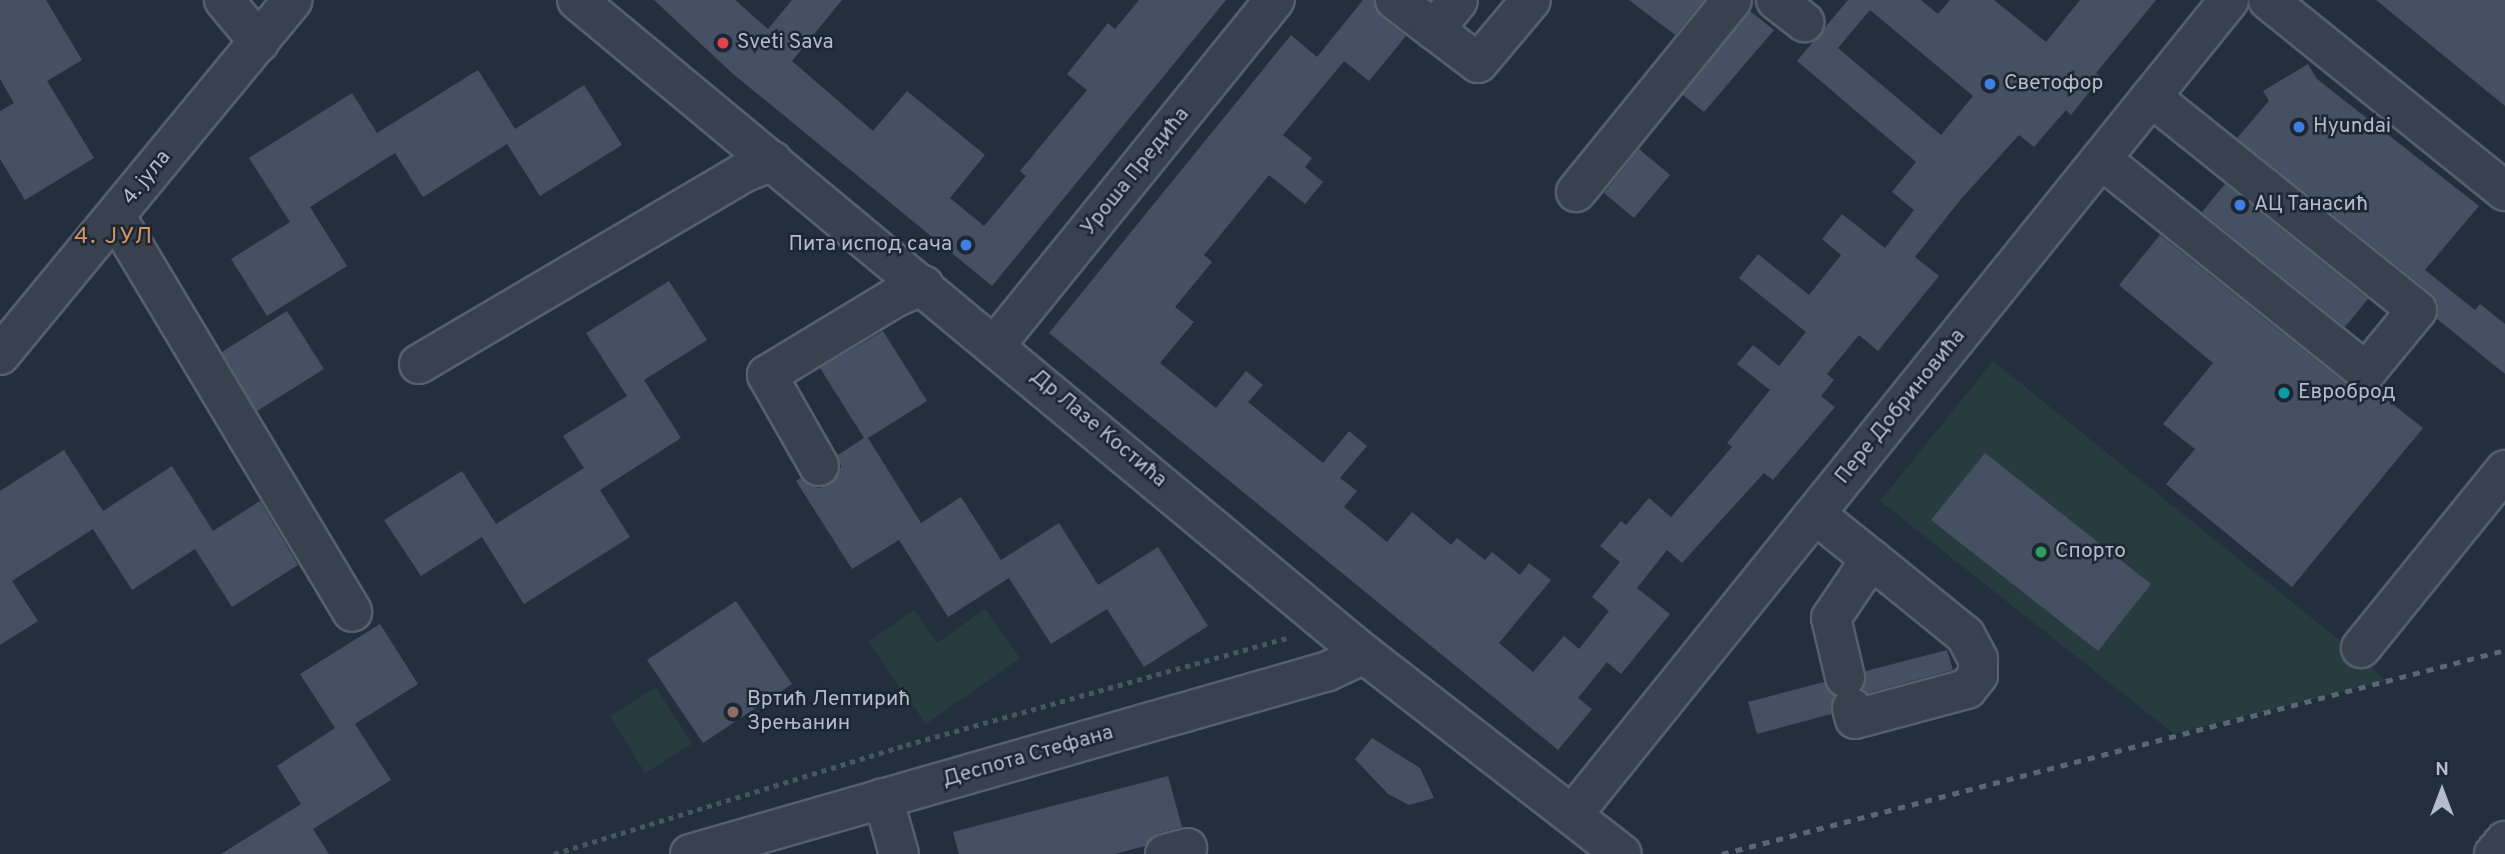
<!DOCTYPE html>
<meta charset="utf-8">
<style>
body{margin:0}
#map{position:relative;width:2505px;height:854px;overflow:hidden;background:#242f3e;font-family:Overpass,sans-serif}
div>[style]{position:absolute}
.green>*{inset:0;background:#263c3f}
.building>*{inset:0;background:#455162}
.path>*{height:4.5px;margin-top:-2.25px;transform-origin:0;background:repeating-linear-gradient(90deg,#44595c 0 5px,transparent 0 10px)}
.roads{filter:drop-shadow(2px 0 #565f6c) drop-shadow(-2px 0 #565f6c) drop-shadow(0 2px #565f6c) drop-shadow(0 -2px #565f6c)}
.minor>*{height:38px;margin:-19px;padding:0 19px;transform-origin:19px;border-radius:19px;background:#38414e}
.rail>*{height:5px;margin-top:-2.5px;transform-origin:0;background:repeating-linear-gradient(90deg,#5a6575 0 7px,transparent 0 14px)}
.dots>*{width:19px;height:19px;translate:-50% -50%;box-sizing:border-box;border:4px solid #1d2633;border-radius:50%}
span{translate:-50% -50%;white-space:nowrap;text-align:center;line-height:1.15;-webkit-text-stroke:5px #1d2633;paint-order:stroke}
.poi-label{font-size:21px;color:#b4bcc9}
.left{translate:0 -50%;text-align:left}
.right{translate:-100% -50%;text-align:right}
.street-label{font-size:21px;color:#b4bcc9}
.neighbourhood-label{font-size:23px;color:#d59563;letter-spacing:2px}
.north{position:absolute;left:2407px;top:756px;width:70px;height:70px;-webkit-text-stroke:5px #1d2633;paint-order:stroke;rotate:0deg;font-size:19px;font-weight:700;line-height:28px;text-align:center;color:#b4bcc9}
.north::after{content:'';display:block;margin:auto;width:24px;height:32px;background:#b4bcc9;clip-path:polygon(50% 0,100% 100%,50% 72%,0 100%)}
</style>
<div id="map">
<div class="green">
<i style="clip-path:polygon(1993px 361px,2364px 660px,2386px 681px,2174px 734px,1880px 501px)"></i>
<i style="clip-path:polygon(985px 609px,1020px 658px,926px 724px,868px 642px,914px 610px,937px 643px)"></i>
<i style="clip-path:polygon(656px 687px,692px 744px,645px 773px,610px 716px)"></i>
</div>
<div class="building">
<i style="clip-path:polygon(0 0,46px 0,82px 60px,47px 81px,94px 158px,25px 200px,0 159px,0 111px,14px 103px,0 79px)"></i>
<i style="clip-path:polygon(654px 0,735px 0,768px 29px,792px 0,842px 0,792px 61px,873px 131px,907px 91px,985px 155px,950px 198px,984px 226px,1026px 176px,1020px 171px,1087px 90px,1067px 74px,1108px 23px,1115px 29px,1139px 0,1226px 0,992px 286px,732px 73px)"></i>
<i style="clip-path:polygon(evenodd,1363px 0,1374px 0,1381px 17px,1406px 36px,1369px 81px,1344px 61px,1283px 135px,1312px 158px,1305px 167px,1323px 182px,1305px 204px,1269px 175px,1204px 255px,1212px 262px,1175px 307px,1194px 322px,1160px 363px,1216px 408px,1246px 371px,1263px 385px,1248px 402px,1323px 463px,1349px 431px,1367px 446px,1340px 478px,1357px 491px,1344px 507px,1387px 542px,1412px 512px,1451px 545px,1457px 538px,1485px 560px,1492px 552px,1520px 575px,1529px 563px,1551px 580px,1499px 643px,1533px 672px,1564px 636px,1579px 649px,1609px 611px,1592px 597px,1620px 562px,1600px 546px,1621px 521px,1626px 525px,1649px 498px,1671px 517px,1732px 447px,1727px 443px,1770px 390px,1737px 364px,1753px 345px,1779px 366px,1806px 332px,1739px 278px,1758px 254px,1809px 295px,1841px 255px,1822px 239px,1842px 214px,1885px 248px,1914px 210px,1892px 192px,1916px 162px,1797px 61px,1848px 0,1921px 0,1938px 14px,1950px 0,1994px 0,2046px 42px,2080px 0,2156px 0,2096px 73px,2101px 77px,2071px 115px,2066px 110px,2034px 147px,2019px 135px,1961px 199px,1915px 257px,1939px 276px,1878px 351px,1859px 335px,1827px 374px,1834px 380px,1821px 396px,1835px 407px,1773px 480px,1764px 473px,1682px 563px,1667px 550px,1637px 588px,1670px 614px,1621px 674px,1607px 662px,1578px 698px,1592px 709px,1558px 750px,1049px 333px,1291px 35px,1317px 57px,1363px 0,1870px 10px,1973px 96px,1941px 135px,1838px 48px,1870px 10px)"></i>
<i style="clip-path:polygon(1629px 0,1704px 0,1675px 35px)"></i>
<i style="clip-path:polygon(2376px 0,2505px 0,2505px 106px)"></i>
<i style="clip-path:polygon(1750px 11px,1774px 30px,1704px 112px,1683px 95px)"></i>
<i style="clip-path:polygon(2308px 64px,2317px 79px,2479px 206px,2425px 270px,2475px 310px,2480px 304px,2505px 324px,2505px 374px,2436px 318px,2438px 303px,2431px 293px,2237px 138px,2269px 101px,2263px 91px)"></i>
<i style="clip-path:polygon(478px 70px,515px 129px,584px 85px,622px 145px,540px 196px,507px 144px,423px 197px,395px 153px,310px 207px,347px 266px,267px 316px,231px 259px,290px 222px,249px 158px,352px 93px,377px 133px)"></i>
<i style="clip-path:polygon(1639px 149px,1670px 175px,1634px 218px,1604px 193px)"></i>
<i style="clip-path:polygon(2225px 184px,2368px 299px,2345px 327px,2202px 212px)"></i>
<i style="clip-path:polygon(2160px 235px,2352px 389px,2363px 394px,2376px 391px,2423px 428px,2292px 587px,2166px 484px,2195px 449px,2163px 424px,2213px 363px,2119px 285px)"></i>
<i style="clip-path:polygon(669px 281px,707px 340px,644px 380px,681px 438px,600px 490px,630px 537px,524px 604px,482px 537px,421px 576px,384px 520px,462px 471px,496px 524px,584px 468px,563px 436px,627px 396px,586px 333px)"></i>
<i style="clip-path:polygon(287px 311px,324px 369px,257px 411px,222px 352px)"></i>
<i style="clip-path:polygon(883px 331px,927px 401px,868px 438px,921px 523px,961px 497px,1001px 560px,1059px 523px,1098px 585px,1158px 547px,1208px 626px,1144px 667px,1107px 609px,1051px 644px,1009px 578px,948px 617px,899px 540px,852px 569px,796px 481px,801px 478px,818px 488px,830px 485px,841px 467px,838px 455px,864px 438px,820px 368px)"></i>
<i style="clip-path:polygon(64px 450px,103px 511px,172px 466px,213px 531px,260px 501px,298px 565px,232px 607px,195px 549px,132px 590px,93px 529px,12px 581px,38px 621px,0 645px,0 491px)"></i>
<i style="clip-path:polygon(1985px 453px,2151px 584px,2098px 651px,1931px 520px)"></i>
<i style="clip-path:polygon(736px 601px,792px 684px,703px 743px,647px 660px)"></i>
<i style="clip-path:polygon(380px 624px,418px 684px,355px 724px,391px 780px,313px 829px,329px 854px,221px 854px,301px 804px,277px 766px,335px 728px,300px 674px)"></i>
<i style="clip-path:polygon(1947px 650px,1953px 670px,1868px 693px,1862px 689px,1866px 671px)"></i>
<i style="clip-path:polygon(1824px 682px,1835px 696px,1831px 714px,1757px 734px,1748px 702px)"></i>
<i style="clip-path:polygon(1372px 738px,1420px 768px,1434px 798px,1409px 805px,1388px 794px,1355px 759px)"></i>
<i style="clip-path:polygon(1168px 776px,1182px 827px,1159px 833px,1145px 846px,1115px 854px,959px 854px,953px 832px)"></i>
</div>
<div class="path">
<i style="left:554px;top:854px;width:368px;rotate:-17.2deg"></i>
<i style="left:906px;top:745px;width:398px;rotate:-15.7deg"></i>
</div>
<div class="roads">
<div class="minor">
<i style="left:224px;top:0;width:55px;rotate:50.2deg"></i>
<i style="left:577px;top:0;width:1023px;rotate:39.73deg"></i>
<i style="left:1364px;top:654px;width:326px;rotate:37.8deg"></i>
<i style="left:1395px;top:0;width:104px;rotate:37.2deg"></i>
<i style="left:1478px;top:63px;width:82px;rotate:-49.9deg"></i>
<i style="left:1776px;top:0;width:36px;rotate:38deg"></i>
<i style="left:2268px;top:0;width:304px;rotate:38.9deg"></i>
<i style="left:1434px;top:30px;width:38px;rotate:-51deg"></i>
<i style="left:2101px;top:159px;width:340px;rotate:38.8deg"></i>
<i style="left:2366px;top:372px;width:80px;rotate:-50.6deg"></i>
<i style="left:2417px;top:310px;width:341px;rotate:-141.3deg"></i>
<i style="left:1576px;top:192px;width:247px;rotate:-50.9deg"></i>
<i style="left:116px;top:217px;width:460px;rotate:59.1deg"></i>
<i style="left:996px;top:344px;width:443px;rotate:-51deg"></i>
<i style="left:0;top:355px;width:460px;rotate:-50.5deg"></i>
<i style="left:419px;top:364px;width:376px;rotate:-30.5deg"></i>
<i style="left:743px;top:173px;width:32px;rotate:-22deg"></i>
<i style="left:819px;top:466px;width:105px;rotate:-119.7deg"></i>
<i style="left:767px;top:375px;width:151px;rotate:-31.2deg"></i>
<i style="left:896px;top:297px;width:30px;rotate:-23deg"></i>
<i style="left:1815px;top:514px;width:72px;rotate:38.8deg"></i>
<i style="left:1871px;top:559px;width:71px;rotate:124.1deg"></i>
<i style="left:1831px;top:618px;width:61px;rotate:76.7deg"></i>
<i style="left:2361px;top:648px;width:229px;rotate:-51deg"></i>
<i style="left:1852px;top:708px;width:11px;rotate:75deg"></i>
<i style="left:1855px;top:719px;width:116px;rotate:-15deg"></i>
<i style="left:1967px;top:689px;width:18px;rotate:-52deg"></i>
<i style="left:1978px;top:675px;width:16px;rotate:-90deg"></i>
<i style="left:1978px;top:659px;width:27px;rotate:-118deg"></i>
<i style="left:1965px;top:635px;width:121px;rotate:-141deg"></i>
<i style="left:883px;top:798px;width:58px;rotate:74.1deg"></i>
<i style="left:1573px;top:814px;width:1045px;rotate:-51.13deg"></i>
<i style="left:690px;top:854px;width:664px;rotate:-16deg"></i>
<i style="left:1328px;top:671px;width:40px;rotate:-25deg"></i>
<i style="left:1165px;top:854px;width:23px;rotate:-15deg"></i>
<i style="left:2494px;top:854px;width:17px;rotate:-50deg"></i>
</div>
</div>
<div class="rail">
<i style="left:1722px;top:854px;width:809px;rotate:-14.6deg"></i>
</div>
<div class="dots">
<i style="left:723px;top:43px;background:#e0444e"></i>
<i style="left:1990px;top:84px;background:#3f7fe0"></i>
<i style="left:2299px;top:127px;background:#3f7fe0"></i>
<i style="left:2240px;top:205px;background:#3f7fe0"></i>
<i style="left:966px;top:245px;background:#3f7fe0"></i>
<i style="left:2284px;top:393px;background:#0f9aa8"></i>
<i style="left:2041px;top:552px;background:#2e9e5b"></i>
<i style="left:733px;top:712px;background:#8d6e63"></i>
</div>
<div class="poi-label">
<span class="left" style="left:737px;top:43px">Sveti Sava</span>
<span class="left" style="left:2004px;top:84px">Светофор</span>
<span class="left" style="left:2313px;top:127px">Hyundai</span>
<span class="left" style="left:2254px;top:205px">АЦ Танасић</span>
<span class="right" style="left:952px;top:245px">Пита испод сача</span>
<span class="left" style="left:2298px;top:393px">Евроброд</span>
<span class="left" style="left:2055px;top:552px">Спорто</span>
<span class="left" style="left:747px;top:712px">Вртић Лептирић<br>Зрењанин</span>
</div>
<div class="street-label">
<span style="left:1136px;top:172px;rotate:-51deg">Уроша Предића</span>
<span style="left:147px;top:178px;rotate:-51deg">4. јула</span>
<span style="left:1901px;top:407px;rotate:-51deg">Пере Добриновића</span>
<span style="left:1098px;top:429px;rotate:40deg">Др Лазе Костића</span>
<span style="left:1028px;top:757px;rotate:-16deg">Деспота Стефана</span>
</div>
<div class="neighbourhood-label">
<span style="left:114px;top:238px">4. ЈУЛ</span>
</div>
<div class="north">N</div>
</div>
